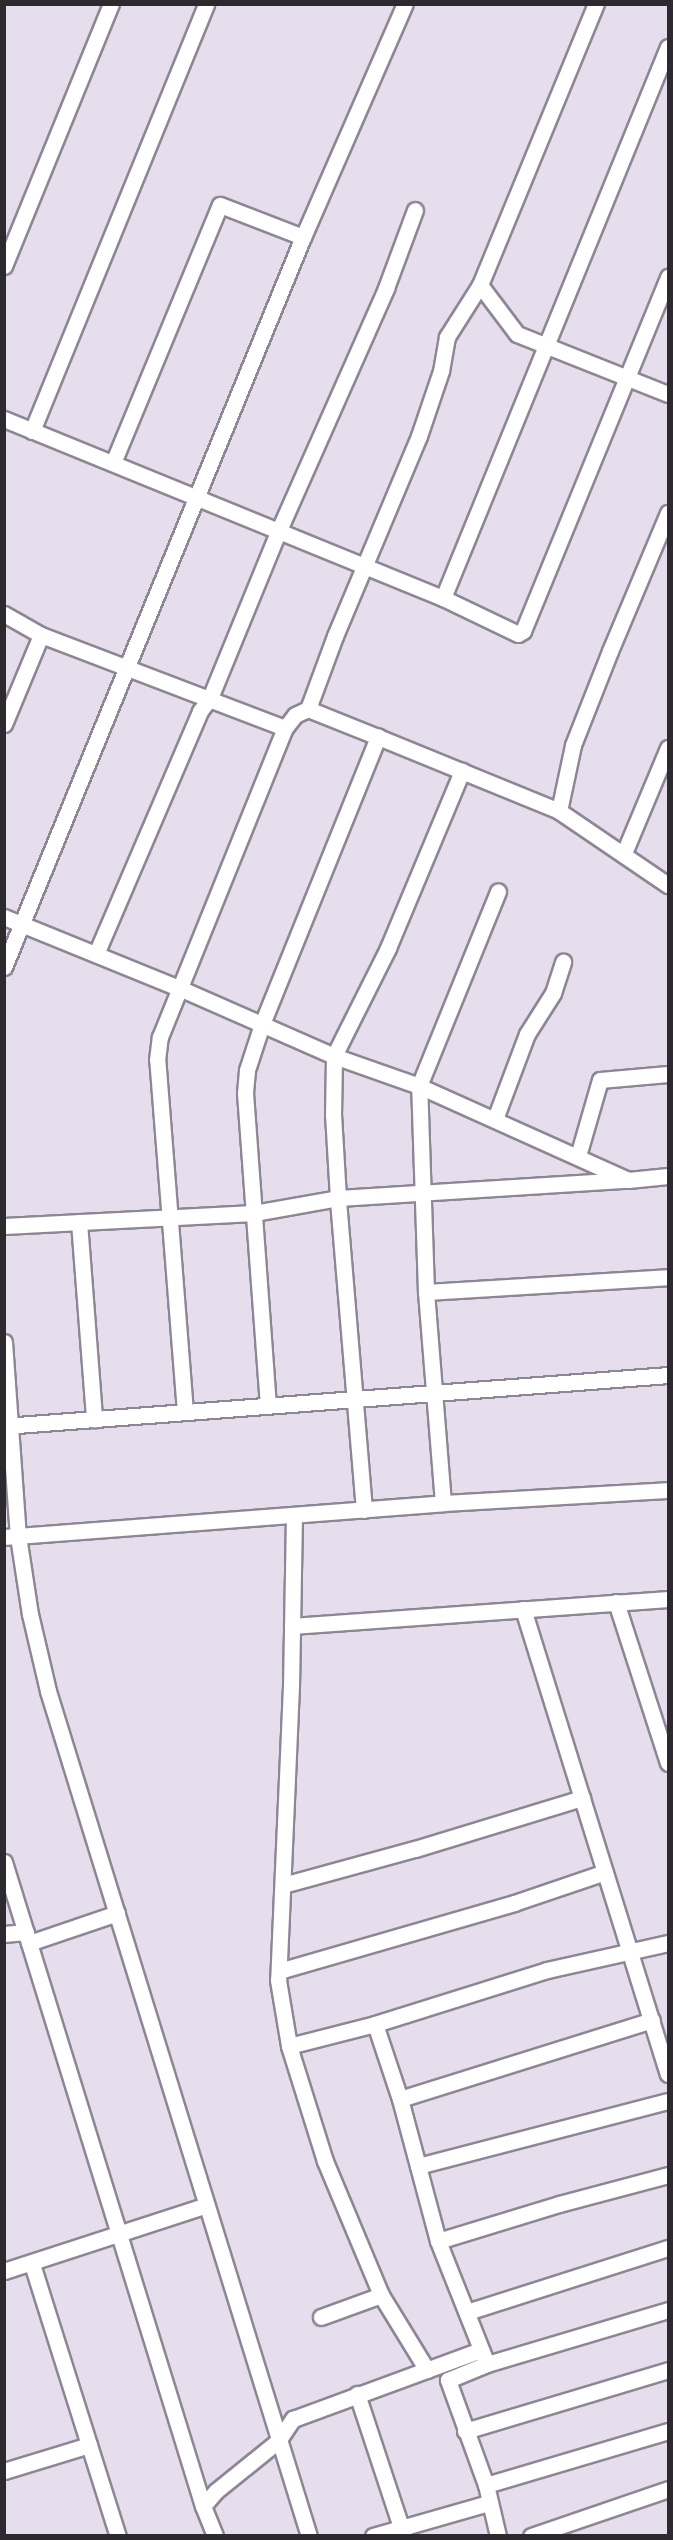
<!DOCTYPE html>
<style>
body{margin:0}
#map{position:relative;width:673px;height:2540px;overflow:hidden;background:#e6dded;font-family:"Varela Round",sans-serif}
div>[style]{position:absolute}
.roads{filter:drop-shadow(2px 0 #8e8695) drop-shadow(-2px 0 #8e8695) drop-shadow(0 2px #8e8695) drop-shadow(0 -2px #8e8695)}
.minor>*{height:15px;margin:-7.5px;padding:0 7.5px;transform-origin:7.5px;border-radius:7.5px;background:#fff}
span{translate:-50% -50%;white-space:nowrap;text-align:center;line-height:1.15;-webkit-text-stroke:6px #e6dded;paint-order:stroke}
.frame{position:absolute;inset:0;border:6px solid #2c292f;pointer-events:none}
</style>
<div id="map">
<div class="roads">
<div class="minor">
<i style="left:4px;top:266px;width:283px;rotate:-67.8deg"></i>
<i style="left:480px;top:285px;width:61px;rotate:52.9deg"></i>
<i style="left:517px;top:334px;width:162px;rotate:21.7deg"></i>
<i style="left:4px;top:419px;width:474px;rotate:22.2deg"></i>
<i style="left:443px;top:598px;width:83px;rotate:25.6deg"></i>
<i style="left:518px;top:634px;width:6px;rotate:-31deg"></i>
<i style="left:523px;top:631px;width:383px;rotate:-67.7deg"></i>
<i style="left:32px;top:431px;width:461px;rotate:-67.8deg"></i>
<i style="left:113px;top:463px;width:279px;rotate:-67.5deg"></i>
<i style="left:220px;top:205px;width:89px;rotate:21.1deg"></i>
<i style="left:443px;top:598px;width:595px;rotate:-67.79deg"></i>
<i style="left:4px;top:614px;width:43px;rotate:29.6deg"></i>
<i style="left:41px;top:635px;width:261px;rotate:20.9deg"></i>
<i style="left:285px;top:728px;width:16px;rotate:-52deg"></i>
<i style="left:295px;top:715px;width:14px;rotate:-25deg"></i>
<i style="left:308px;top:709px;width:75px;rotate:21.8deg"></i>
<i style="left:378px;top:737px;width:196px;rotate:22.2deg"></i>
<i style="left:559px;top:811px;width:132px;rotate:34.2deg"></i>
<i style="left:308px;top:709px;width:78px;rotate:-69.7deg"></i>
<i style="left:335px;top:636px;width:217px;rotate:-67.2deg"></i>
<i style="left:419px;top:436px;width:69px;rotate:-71.3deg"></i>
<i style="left:441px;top:371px;width:35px;rotate:-80deg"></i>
<i style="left:447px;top:337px;width:62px;rotate:-57.6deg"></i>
<i style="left:480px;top:285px;width:304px;rotate:-67.6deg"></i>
<i style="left:4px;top:724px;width:96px;rotate:-67.4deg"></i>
<i style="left:559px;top:811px;width:67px;rotate:-78deg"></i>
<i style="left:573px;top:745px;width:101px;rotate:-68.5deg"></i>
<i style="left:610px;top:651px;width:150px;rotate:-67.2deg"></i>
<i style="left:624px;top:853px;width:114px;rotate:-67.3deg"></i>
<i style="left:4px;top:917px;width:189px;rotate:22.1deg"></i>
<i style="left:179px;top:988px;width:169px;rotate:23.7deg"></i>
<i style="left:334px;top:1056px;width:90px;rotate:19.4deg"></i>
<i style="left:419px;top:1086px;width:229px;rotate:24.2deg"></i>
<i style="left:628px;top:1180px;width:40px;rotate:-5.7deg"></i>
<i style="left:96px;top:954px;width:264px;rotate:-66.8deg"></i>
<i style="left:200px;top:711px;width:16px;rotate:-52deg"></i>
<i style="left:210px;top:698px;width:182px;rotate:-67.7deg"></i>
<i style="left:279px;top:530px;width:265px;rotate:-66.1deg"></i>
<i style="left:386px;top:288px;width:83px;rotate:-69.6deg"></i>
<i style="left:4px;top:967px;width:789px;rotate:-67.73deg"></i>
<i style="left:303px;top:237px;width:254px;rotate:-66.4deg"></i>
<i style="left:495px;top:1119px;width:91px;rotate:-69.4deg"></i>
<i style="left:527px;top:1034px;width:49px;rotate:-57.6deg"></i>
<i style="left:553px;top:993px;width:33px;rotate:-72deg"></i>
<i style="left:578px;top:1156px;width:79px;rotate:-73.9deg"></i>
<i style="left:600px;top:1080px;width:68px;rotate:-5deg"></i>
<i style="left:79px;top:1222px;width:198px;rotate:85.6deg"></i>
<i style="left:4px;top:1226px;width:250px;rotate:-3deg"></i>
<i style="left:254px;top:1213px;width:85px;rotate:-10.1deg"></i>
<i style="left:338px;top:1198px;width:289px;rotate:-3.6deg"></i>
<i style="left:426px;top:1292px;width:242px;rotate:-3.5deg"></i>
<i style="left:4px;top:1342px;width:195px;rotate:85.9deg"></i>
<i style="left:18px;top:1536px;width:79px;rotate:81.3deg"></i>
<i style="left:30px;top:1614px;width:79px;rotate:76.8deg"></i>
<i style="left:48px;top:1691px;width:884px;rotate:72.84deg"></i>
<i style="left:268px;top:1406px;width:314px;rotate:-94.2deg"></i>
<i style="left:245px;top:1093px;width:23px;rotate:-85deg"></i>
<i style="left:247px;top:1070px;width:48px;rotate:-71.9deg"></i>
<i style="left:262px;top:1024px;width:310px;rotate:-68deg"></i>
<i style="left:185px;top:1412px;width:353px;rotate:-94.5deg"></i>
<i style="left:157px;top:1060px;width:23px;rotate:-83deg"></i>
<i style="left:160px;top:1037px;width:333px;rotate:-68deg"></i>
<i style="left:4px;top:1426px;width:666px;rotate:-4.39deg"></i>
<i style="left:443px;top:1503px;width:212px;rotate:-94.6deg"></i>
<i style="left:426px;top:1292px;width:206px;rotate:-91.9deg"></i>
<i style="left:419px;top:1086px;width:210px;rotate:-67.9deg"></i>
<i style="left:364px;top:1510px;width:313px;rotate:-94.8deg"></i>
<i style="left:338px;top:1198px;width:83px;rotate:-93.4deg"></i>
<i style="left:333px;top:1115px;width:59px;rotate:-89deg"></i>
<i style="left:334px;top:1056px;width:121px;rotate:-63.4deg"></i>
<i style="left:388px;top:948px;width:192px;rotate:-67.3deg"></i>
<i style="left:294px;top:1515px;width:171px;rotate:91deg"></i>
<i style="left:291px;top:1686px;width:294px;rotate:92.5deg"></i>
<i style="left:278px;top:1980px;width:67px;rotate:80.5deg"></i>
<i style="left:289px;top:2046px;width:121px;rotate:72.6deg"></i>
<i style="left:325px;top:2161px;width:145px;rotate:67.3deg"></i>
<i style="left:381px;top:2295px;width:88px;rotate:58.5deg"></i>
<i style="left:4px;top:1537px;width:440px;rotate:-4.4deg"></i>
<i style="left:443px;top:1503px;width:225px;rotate:-3.3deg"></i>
<i style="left:616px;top:1602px;width:169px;rotate:72.1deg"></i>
<i style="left:523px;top:1609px;width:487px;rotate:72.7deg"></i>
<i style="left:292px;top:1626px;width:377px;rotate:-4.1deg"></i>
<i style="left:4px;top:1862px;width:674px;rotate:72.83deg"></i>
<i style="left:203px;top:2506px;width:32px;rotate:68deg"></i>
<i style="left:283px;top:1885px;width:137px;rotate:-15.3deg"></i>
<i style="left:415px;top:1849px;width:175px;rotate:-17deg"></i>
<i style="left:4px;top:1934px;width:22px;rotate:-5deg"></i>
<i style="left:29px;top:1943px;width:93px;rotate:-18.8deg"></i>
<i style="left:279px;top:1971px;width:245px;rotate:-16.1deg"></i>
<i style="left:514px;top:1903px;width:96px;rotate:-18.8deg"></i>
<i style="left:375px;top:2024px;width:79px;rotate:71.6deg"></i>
<i style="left:400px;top:2099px;width:147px;rotate:75deg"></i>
<i style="left:438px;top:2241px;width:132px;rotate:68.3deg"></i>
<i style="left:289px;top:2046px;width:89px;rotate:-14.3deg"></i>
<i style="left:375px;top:2024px;width:180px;rotate:-17.4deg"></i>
<i style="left:547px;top:1970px;width:124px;rotate:-12.6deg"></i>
<i style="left:400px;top:2099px;width:264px;rotate:-17.4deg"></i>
<i style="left:418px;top:2166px;width:258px;rotate:-14.6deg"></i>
<i style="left:438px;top:2241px;width:127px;rotate:-17deg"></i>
<i style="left:559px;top:2204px;width:113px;rotate:-14.9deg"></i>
<i style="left:32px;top:2264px;width:285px;rotate:72.5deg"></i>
<i style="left:4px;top:2271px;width:213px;rotate:-18deg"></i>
<i style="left:467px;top:2312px;width:211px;rotate:-17.7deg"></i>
<i style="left:321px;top:2317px;width:64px;rotate:-20.1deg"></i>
<i style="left:357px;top:2394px;width:150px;rotate:71.7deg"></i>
<i style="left:465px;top:2431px;width:212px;rotate:-16.7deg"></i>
<i style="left:4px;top:2471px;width:89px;rotate:-17deg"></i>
<i style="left:486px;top:2485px;width:190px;rotate:-16.5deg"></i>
<i style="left:203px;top:2506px;width:20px;rotate:-49deg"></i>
<i style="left:216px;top:2491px;width:80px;rotate:-38.9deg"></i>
<i style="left:278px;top:2441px;width:27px;rotate:-56deg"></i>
<i style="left:293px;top:2419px;width:200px;rotate:-20.2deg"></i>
<i style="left:373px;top:2536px;width:120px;rotate:-16deg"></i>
<i style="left:498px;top:2536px;width:52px;rotate:-103.2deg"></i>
<i style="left:486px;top:2485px;width:112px;rotate:-109.9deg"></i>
<i style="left:448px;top:2380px;width:42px;rotate:-22.3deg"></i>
<i style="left:487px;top:2364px;width:189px;rotate:-16.6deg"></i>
<i style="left:531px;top:2536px;width:145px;rotate:-18.9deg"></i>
</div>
</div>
<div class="frame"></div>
</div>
